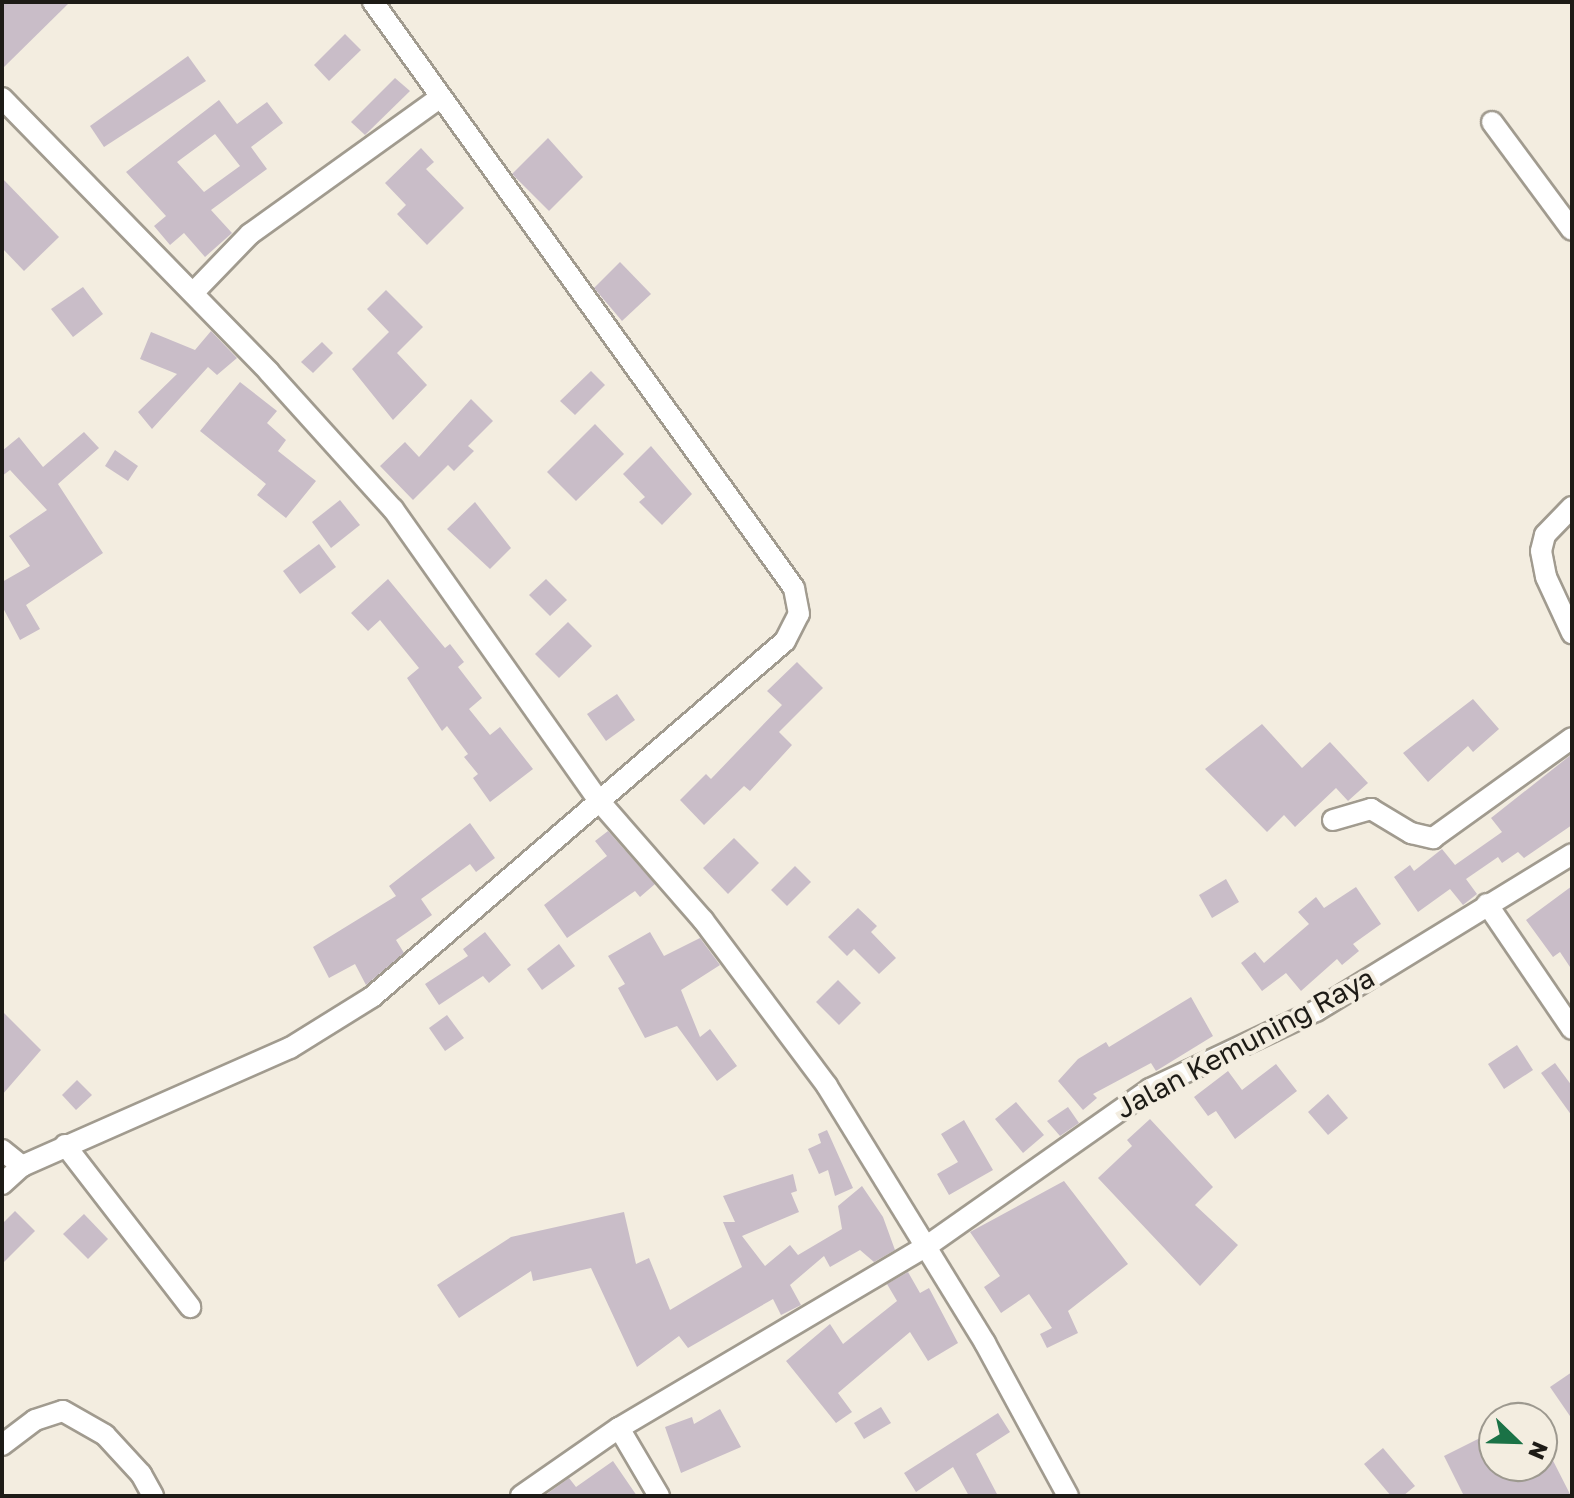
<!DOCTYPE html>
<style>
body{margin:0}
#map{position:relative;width:1574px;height:1498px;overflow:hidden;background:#f3ede0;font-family:"Golos Text",sans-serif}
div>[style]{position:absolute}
.building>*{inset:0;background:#c9bdc8}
.roads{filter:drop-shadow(2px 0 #a19b8f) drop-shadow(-2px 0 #a19b8f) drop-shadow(0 2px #a19b8f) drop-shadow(0 -2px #a19b8f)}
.street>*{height:20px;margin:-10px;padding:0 10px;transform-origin:10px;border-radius:10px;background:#fff}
span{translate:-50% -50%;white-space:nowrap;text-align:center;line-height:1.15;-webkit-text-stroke:8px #f3ede0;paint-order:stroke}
.street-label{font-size:28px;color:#1d1b16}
.frame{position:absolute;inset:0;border:4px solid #1d1b16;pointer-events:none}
.north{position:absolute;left:1478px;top:1402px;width:80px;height:80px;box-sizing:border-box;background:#f3ede0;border:2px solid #9d998f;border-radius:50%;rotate:113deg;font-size:22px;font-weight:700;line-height:32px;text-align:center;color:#1d1b16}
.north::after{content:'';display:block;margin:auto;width:28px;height:36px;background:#1a7246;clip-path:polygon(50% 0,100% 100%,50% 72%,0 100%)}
</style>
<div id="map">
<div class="building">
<i style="clip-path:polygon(2px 2px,70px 2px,2px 69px)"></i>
<i style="clip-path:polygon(345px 34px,361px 50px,329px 81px,314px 65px)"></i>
<i style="clip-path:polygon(188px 56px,206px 81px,104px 147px,90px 126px)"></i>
<i style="clip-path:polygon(395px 78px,410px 91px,365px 135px,351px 122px)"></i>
<i style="clip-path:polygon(evenodd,219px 100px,237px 124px,267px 102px,283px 123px,251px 147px,267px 169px,211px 210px,232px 233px,205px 257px,184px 233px,170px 245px,154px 226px,166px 216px,126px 172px,219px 100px,215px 134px,240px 166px,204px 192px,177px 162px,215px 134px)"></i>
<i style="clip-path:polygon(548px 138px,583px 177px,549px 211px,512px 174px)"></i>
<i style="clip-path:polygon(421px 148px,434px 162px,426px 169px,464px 208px,427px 245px,397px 214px,406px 205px,385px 183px)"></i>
<i style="clip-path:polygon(2px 178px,59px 237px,24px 271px,2px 248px)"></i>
<i style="clip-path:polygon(620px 262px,651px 294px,622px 321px,594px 288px)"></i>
<i style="clip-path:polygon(83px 287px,103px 314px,73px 337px,51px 309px)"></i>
<i style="clip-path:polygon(386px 290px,423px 327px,397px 353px,427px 385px,393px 420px,352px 369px,389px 332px,367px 309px)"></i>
<i style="clip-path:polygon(211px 331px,237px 358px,217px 375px,208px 367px,152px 429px,138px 412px,177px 374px,140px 359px,151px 332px,195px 350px)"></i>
<i style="clip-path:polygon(322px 342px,333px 353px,313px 373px,301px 362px)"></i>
<i style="clip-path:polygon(591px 371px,605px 385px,575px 415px,560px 401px)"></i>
<i style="clip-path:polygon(240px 382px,277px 411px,267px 423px,286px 440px,278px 451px,316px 481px,286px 518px,257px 495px,266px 484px,200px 431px)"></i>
<i style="clip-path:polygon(471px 399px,493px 421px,468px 446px,474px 451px,454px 471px,448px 465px,413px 500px,380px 466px,405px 442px,419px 457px)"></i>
<i style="clip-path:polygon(595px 424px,624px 454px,576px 501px,547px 472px)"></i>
<i style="clip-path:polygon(84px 432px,99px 448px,58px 484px,103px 553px,26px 605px,40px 629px,20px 640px,2px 606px,2px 582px,30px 566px,9px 536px,47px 510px,10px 470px,2px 476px,2px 451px,19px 437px,43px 467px)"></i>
<i style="clip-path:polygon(651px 446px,692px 494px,662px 525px,639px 502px,645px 497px,623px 474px)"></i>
<i style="clip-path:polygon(115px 450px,138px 466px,128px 481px,105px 466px)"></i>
<i style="clip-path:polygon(340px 500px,360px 525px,331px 548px,312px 522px)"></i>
<i style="clip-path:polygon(475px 502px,511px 548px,490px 569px,447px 529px)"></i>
<i style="clip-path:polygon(319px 544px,336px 567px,300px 594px,283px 571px)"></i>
<i style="clip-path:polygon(388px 579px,445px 648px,450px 644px,464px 662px,458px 667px,482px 698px,469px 709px,490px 735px,500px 727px,533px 769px,490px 802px,473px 778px,478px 774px,464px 757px,468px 754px,447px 726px,442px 731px,407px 678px,419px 668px,380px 620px,368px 631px,351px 613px)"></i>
<i style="clip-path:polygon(546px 579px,567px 600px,550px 616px,529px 595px)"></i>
<i style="clip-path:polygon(568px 622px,592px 646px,559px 678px,535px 654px)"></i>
<i style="clip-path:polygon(797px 662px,823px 688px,779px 732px,792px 745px,750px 791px,744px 786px,704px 825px,680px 800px,706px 774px,711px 779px,782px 705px,767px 691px)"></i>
<i style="clip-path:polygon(617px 694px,635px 720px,606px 741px,587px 714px)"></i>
<i style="clip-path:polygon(1473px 699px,1499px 729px,1473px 752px,1468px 746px,1428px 782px,1403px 753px)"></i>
<i style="clip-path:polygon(1262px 724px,1302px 768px,1330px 742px,1368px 783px,1348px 801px,1336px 788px,1295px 827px,1284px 815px,1267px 832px,1205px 769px)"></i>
<i style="clip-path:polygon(1572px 754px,1572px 825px,1524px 858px,1518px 852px,1502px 863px,1498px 857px,1466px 879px,1477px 894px,1463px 905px,1450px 889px,1418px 912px,1394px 877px,1410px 865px,1414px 871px,1442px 849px,1455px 865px,1502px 832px,1491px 818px)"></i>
<i style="clip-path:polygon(470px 823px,495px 858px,476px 872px,470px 864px,421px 899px,432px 915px,396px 940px,404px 953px,366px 985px,355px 964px,329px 978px,313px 947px,396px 896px,389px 886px)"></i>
<i style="clip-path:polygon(608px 831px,655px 884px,640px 897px,635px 891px,567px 938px,544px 905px,607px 856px,595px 841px)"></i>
<i style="clip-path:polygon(734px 838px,759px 863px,728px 894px,703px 868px)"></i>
<i style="clip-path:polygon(795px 866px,811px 882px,787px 906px,771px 890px)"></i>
<i style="clip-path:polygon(1226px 879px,1239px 902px,1212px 918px,1199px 895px)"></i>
<i style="clip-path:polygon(1572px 886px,1572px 970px,1560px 952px,1553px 957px,1526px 920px)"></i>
<i style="clip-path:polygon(1356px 887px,1381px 924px,1353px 944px,1359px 951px,1342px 965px,1337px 959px,1301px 991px,1286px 973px,1262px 991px,1241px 963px,1255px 952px,1264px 963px,1309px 924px,1298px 912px,1316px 897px,1324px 908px)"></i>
<i style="clip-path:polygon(858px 908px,877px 926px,871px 932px,896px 958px,879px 974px,854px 949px,847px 956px,828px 937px)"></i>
<i style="clip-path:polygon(485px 932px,511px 965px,489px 983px,483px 976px,439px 1005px,425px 984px,468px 956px,463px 949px)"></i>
<i style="clip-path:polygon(650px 932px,664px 956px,700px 938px,720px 965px,681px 990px,700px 1037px,710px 1029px,737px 1066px,717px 1081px,677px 1026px,645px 1038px,618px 988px,625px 984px,608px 956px)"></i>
<i style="clip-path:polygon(559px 944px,575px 966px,542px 990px,527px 969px)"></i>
<i style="clip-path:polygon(838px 980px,861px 1003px,839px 1025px,816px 1002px)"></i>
<i style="clip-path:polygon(1191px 997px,1213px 1036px,1156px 1071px,1151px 1063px,1093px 1094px,1097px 1098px,1083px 1110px,1058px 1081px,1078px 1059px,1106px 1042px,1109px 1047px)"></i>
<i style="clip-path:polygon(2px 1011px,41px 1050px,2px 1095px)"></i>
<i style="clip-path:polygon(447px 1015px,464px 1038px,445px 1051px,429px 1028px)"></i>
<i style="clip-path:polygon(1517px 1045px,1533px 1070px,1504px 1089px,1488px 1064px)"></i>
<i style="clip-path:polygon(1555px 1063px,1572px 1086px,1572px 1116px,1541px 1073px)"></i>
<i style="clip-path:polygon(1276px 1064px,1297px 1091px,1235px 1139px,1216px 1111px,1208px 1116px,1194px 1097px,1228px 1071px,1242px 1090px)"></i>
<i style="clip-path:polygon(77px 1080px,92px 1095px,76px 1110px,62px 1095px)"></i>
<i style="clip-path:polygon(1328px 1094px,1348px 1118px,1328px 1135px,1308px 1112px)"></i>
<i style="clip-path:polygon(1016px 1102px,1044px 1135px,1023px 1153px,995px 1119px)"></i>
<i style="clip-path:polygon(1068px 1107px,1079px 1123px,1060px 1136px,1047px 1121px)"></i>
<i style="clip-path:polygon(1150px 1119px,1213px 1187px,1195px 1205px,1238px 1245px,1200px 1286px,1098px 1178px,1132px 1146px,1127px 1140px)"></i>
<i style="clip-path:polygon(964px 1120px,993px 1170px,949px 1195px,937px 1174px,958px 1162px,941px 1134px)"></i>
<i style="clip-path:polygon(827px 1130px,853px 1188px,835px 1196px,828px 1170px,819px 1174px,808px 1149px,821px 1143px,818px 1134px)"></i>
<i style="clip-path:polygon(793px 1174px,797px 1191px,791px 1193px,799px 1212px,742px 1236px,765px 1266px,790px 1245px,798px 1255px,842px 1229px,838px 1206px,862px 1186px,883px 1217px,895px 1250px,874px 1262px,860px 1250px,830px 1267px,824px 1256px,790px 1285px,801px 1305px,781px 1315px,773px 1299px,688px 1348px,679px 1336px,637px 1367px,591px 1268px,533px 1281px,531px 1271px,459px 1318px,437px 1285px,511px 1237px,624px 1212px,636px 1264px,649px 1258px,670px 1310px,742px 1267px,723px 1222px,735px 1222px,723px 1196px)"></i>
<i style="clip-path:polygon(1064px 1181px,1128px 1264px,1068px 1311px,1078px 1333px,1047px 1348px,1040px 1334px,1052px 1328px,1029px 1294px,1001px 1313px,984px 1287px,1000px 1276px,970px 1232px)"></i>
<i style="clip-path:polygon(15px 1211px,35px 1231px,2px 1264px,2px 1224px)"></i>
<i style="clip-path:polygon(84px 1214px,108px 1239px,88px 1259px,63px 1234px)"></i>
<i style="clip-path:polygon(908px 1272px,920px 1293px,929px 1288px,958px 1343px,928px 1361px,910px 1332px,838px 1393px,852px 1412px,836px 1423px,786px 1361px,830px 1324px,843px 1344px,897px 1301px,887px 1284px)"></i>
<i style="clip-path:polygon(1572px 1372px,1572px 1419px,1550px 1387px)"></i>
<i style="clip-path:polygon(881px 1407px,891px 1423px,864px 1439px,854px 1423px)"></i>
<i style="clip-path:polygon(720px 1409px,741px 1447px,681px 1473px,665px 1427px,692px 1417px,694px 1424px)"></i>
<i style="clip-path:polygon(998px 1413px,1010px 1432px,976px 1454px,998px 1496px,969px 1496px,953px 1467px,916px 1492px,904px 1473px)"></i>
<i style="clip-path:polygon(1494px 1431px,1494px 1466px,1542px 1466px,1542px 1439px,1571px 1496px,1464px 1496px,1444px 1456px)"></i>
<i style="clip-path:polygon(1383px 1448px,1415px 1486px,1403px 1496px,1391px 1496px,1364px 1464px)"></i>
<i style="clip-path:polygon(613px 1461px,637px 1496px,544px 1496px,569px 1478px,576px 1487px)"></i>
</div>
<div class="roads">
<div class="street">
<i style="left:2px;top:98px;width:383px;rotate:45.7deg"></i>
<i style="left:269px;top:372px;width:185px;rotate:47.9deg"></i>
<i style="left:393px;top:509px;width:359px;rotate:54.8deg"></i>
<i style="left:600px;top:802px;width:157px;rotate:48.9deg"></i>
<i style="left:703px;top:920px;width:207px;rotate:53.2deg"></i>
<i style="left:827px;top:1086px;width:302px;rotate:58.4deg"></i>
<i style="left:985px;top:1343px;width:174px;rotate:61.5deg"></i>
<i style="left:1492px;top:122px;width:134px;rotate:53.5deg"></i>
<i style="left:193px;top:293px;width:82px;rotate:-46deg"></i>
<i style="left:250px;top:234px;width:235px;rotate:-35.7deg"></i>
<i style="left:1572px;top:507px;width:39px;rotate:134deg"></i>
<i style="left:1545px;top:535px;width:16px;rotate:104deg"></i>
<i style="left:1541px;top:551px;width:26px;rotate:79deg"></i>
<i style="left:1546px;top:577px;width:62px;rotate:65.1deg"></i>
<i style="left:1333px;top:820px;width:40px;rotate:-16deg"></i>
<i style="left:1371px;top:809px;width:47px;rotate:31deg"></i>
<i style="left:1411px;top:833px;width:23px;rotate:13deg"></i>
<i style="left:1433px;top:838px;width:171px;rotate:-35.7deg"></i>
<i style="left:1487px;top:904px;width:151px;rotate:55.8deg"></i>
<i style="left:65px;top:1145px;width:205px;rotate:52.3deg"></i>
<i style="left:2px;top:1150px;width:26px;rotate:39deg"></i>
<i style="left:2px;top:1184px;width:27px;rotate:-42deg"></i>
<i style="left:22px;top:1166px;width:293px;rotate:-23.8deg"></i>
<i style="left:290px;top:1048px;width:97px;rotate:-31.9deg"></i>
<i style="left:372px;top:997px;width:545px;rotate:-40.76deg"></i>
<i style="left:785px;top:641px;width:30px;rotate:-63deg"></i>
<i style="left:799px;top:614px;width:26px;rotate:-101deg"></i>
<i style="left:794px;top:588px;width:722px;rotate:-125.69deg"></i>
<i style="left:619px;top:1428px;width:79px;rotate:59.5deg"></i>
<i style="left:2px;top:1445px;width:41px;rotate:-37.1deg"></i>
<i style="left:35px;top:1420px;width:29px;rotate:-18deg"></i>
<i style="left:63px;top:1411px;width:48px;rotate:29.7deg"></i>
<i style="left:105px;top:1435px;width:53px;rotate:47.3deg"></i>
<i style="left:141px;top:1474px;width:25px;rotate:61deg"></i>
<i style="left:521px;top:1496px;width:119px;rotate:-34.8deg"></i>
<i style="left:619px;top:1428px;width:358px;rotate:-30.6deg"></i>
<i style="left:927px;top:1246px;width:273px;rotate:-35.1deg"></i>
<i style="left:1150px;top:1089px;width:183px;rotate:-25.2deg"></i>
<i style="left:1316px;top:1011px;width:300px;rotate:-31.5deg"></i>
</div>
</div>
<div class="street-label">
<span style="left:1245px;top:1043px;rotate:-28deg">Jalan Kemuning Raya</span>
</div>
<div class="frame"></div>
<div class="north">N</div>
</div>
